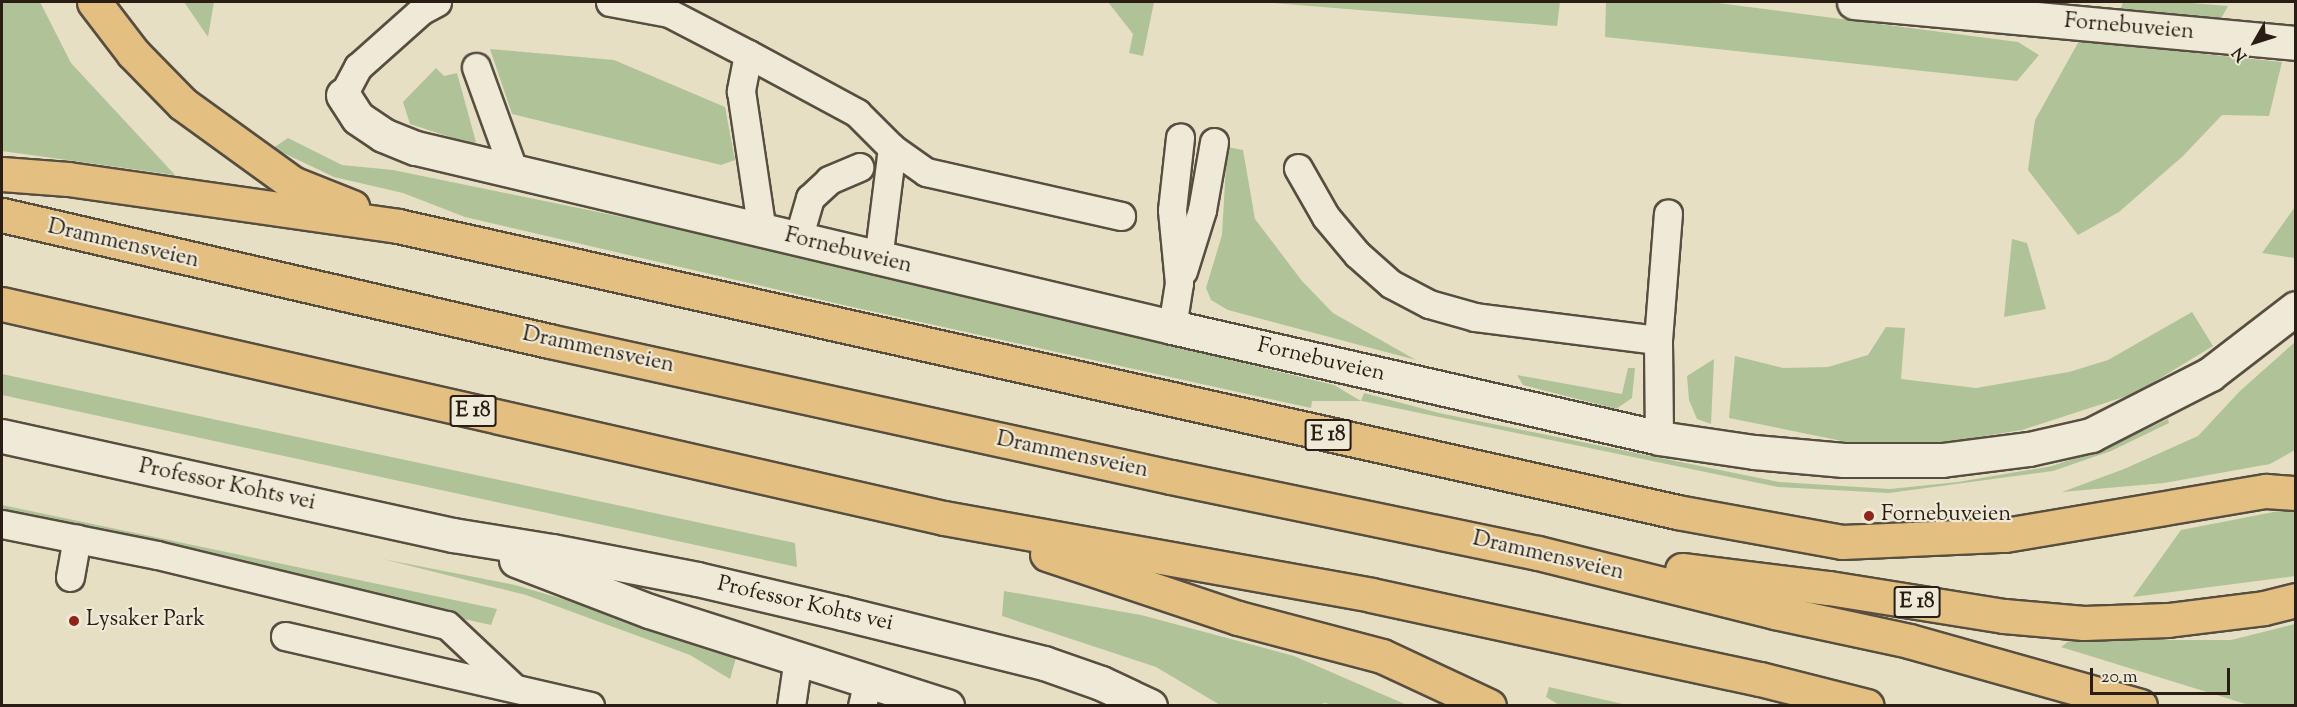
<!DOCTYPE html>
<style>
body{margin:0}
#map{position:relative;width:2297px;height:707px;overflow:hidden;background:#e6dfc3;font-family:"Sorts Mill Goudy",serif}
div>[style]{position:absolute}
.green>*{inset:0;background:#b0c398}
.roads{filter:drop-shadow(2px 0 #584e40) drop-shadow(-2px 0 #584e40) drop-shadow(0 2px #584e40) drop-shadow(0 -2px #584e40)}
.lane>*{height:27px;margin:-13.5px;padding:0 13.5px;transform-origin:13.5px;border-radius:13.5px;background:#efead8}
.street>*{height:33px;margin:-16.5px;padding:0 16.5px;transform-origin:16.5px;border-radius:16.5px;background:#efead8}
.secondary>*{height:33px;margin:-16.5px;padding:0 16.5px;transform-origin:16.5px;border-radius:16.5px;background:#efead8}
.highway>*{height:33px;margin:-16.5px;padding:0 16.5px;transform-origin:16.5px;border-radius:16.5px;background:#e3c082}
.dots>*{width:16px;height:16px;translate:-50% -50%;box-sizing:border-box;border:3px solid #efead8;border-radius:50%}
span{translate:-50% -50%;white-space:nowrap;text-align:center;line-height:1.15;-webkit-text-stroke:4.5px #efead8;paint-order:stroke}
.shield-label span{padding:2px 4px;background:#efead8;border:2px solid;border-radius:4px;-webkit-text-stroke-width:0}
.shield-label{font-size:21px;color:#291d14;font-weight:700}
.street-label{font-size:22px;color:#291d14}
.poi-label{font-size:22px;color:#291d14}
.left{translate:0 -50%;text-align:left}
.frame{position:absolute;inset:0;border:3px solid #291d14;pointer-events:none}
.north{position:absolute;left:2225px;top:12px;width:60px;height:60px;-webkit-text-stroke:4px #efead8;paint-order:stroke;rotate:231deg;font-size:16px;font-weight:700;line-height:24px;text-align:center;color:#291d14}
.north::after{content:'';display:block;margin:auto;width:21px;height:27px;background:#291d14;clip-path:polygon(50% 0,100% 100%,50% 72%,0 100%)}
.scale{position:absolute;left:2090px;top:668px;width:140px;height:27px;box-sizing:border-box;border:3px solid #291d14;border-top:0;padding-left:8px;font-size:18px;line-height:21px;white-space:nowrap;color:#291d14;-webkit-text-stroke:4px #efead8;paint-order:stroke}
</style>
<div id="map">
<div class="green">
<i style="clip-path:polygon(2px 2px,40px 2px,71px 63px,175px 175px,2px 151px)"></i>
<i style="clip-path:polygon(184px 2px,214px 2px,208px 37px)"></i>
<i style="clip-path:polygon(1108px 2px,1154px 2px,1143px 56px,1129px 53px,1133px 34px)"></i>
<i style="clip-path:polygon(1262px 2px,1560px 2px,1557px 26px)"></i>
<i style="clip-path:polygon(1606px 2px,1710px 2px,2018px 42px,2039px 55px,2017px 81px,1605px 37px)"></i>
<i style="clip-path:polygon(2123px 2px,2179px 2px,2228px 6px,2216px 28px,2116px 22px)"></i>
<i style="clip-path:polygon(2079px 41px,2282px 62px,2269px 116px,2222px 115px,2183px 156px,2119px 212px,2078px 235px,2028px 170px,2035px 120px)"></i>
<i style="clip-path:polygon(490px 49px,614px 60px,725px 107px,735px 160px,721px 165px,512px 114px)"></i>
<i style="clip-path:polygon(436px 68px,444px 76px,457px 73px,476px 142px,471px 144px,410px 124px,403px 102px)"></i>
<i style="clip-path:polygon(288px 138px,342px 165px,393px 170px,739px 241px,1334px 385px,1361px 401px,1364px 393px,1439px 413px,1779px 482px,1890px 489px,1958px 482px,2052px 466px,2111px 446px,2168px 419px,2169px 423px,2111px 451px,2053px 471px,1889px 493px,1778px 487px,1362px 401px,1312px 401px,1311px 408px,848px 306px,465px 217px,403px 193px,334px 177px,273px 148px)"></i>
<i style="clip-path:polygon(1227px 147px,1243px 150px,1255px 219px,1302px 281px,1333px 313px,1416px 360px,1228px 310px,1211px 300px,1206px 288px,1222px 235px)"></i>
<i style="clip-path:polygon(2295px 207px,2295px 258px,2262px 253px)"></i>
<i style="clip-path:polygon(2012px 239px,2027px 243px,2046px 309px,2004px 317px)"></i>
<i style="clip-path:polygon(2192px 312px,2213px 346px,2136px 393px,2022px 430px,1935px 444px,1852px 443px,1729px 418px,1735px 356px,1783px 368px,1828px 367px,1868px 355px,1886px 327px,1905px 328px,1901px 379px,1976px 388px,2069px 372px,2108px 360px)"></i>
<i style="clip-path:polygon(2295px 342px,2295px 450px,2270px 464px,2164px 483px,2062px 492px,2124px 469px,2198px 436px,2240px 391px)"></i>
<i style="clip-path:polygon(1714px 359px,1711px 424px,1697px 419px,1689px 400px,1687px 376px)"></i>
<i style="clip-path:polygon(1628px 368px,1635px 368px,1632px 398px,1616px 409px,1523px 385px,1517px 375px,1622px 394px)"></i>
<i style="clip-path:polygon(2px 374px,795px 543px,797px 567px,2px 395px)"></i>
<i style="clip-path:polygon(2px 505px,497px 609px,491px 625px,2px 517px)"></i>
<i style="clip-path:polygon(2279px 511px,2295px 511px,2295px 576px,2133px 597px,2181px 530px)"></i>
<i style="clip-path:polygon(383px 559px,515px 585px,597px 609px,736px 658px,730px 679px,690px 655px,526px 595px)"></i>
<i style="clip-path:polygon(1004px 591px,1141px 615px,1294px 656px,1407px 705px,1337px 706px,1325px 703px,1314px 706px,1220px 705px,1156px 667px,1002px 616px)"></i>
<i style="clip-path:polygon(2295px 624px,2295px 705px,2249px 705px,2061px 647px,2070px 640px,2231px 640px)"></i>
<i style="clip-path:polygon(1549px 687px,1627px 705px,1559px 705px,1546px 697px)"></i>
</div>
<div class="roads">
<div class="lane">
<i style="left:610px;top:2px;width:60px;rotate:10.6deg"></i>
<i style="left:669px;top:13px;width:89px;rotate:27.4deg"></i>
<i style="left:748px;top:54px;width:124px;rotate:28.4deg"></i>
<i style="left:857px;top:113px;width:49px;rotate:45deg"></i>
<i style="left:892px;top:148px;width:42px;rotate:35.2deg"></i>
<i style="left:926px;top:172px;width:200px;rotate:12.7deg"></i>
<i style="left:748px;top:54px;width:38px;rotate:101deg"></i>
<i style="left:741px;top:91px;width:142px;rotate:81.5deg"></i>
<i style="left:476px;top:67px;width:109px;rotate:70.1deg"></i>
<i style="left:343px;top:95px;width:32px;rotate:-62deg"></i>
<i style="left:358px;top:67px;width:86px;rotate:-41.7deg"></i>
<i style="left:422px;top:10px;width:17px;rotate:-28deg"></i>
<i style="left:1298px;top:168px;width:56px;rotate:60.3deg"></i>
<i style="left:1326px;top:217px;width:48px;rotate:50deg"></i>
<i style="left:1357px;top:254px;width:45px;rotate:41.4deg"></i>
<i style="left:1391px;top:284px;width:43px;rotate:27.8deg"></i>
<i style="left:1429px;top:304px;width:48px;rotate:15.8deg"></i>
<i style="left:1475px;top:317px;width:184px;rotate:7.2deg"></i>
<i style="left:798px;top:239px;width:43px;rotate:-73.7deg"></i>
<i style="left:810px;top:198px;width:26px;rotate:-43deg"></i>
<i style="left:829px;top:180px;width:33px;rotate:-23deg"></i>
<i style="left:878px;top:260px;width:113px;rotate:-82.9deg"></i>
<i style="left:1183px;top:271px;width:64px;rotate:-72.7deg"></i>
<i style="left:1202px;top:210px;width:69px;rotate:-80deg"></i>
<i style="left:1172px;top:327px;width:45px;rotate:-81deg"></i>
<i style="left:1179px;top:283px;width:73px;rotate:-95.5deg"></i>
<i style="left:1172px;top:210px;width:73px;rotate:-83.7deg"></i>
<i style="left:1659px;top:438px;width:98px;rotate:-90.6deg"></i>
<i style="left:1658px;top:340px;width:127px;rotate:-85.5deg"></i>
<i style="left:2px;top:524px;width:158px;rotate:11.3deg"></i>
<i style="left:157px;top:555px;width:298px;rotate:13.6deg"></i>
<i style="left:447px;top:625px;width:91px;rotate:43.2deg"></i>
<i style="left:70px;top:577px;width:39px;rotate:-80deg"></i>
<i style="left:285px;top:636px;width:313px;rotate:12.9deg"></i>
<i style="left:791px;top:706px;width:49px;rotate:-81.7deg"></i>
<i style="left:862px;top:706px;width:27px;rotate:-77deg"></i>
</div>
<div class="street">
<i style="left:1854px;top:2px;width:444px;rotate:5.3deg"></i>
<i style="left:343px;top:95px;width:27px;rotate:57deg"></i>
<i style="left:358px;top:118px;width:30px;rotate:34deg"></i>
<i style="left:383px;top:135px;width:35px;rotate:22deg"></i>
<i style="left:416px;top:148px;width:777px;rotate:13.32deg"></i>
<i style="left:1172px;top:327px;width:499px;rotate:12.8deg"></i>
<i style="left:1659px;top:438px;width:96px;rotate:8.4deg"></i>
<i style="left:1754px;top:452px;width:90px;rotate:5.1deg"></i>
<i style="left:1844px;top:460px;width:98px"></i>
<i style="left:1942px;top:460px;width:88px;rotate:-7.2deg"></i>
<i style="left:2029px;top:449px;width:64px;rotate:-12.7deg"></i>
<i style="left:2091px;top:435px;width:134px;rotate:-27.1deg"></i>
<i style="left:2210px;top:374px;width:108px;rotate:-37.5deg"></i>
</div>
<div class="secondary">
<i style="left:2px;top:436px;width:462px;rotate:12.4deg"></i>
<i style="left:453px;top:535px;width:100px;rotate:9.2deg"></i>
<i style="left:552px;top:551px;width:148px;rotate:10.9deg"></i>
<i style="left:697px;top:579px;width:149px;rotate:13.2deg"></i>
<i style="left:842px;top:613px;width:208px;rotate:13.9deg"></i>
<i style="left:1044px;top:663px;width:60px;rotate:19.3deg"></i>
<i style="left:1101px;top:683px;width:54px;rotate:25.1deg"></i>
<i style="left:516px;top:560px;width:142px;rotate:21deg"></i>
<i style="left:649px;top:611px;width:313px;rotate:17.7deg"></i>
</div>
<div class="highway">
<i style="left:94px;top:2px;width:64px;rotate:52.6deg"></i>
<i style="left:133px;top:53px;width:71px;rotate:45.6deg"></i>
<i style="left:183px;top:104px;width:135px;rotate:35.9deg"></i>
<i style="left:292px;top:183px;width:65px;rotate:21.8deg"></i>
<i style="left:2px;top:174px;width:66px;rotate:4.3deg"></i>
<i style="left:68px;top:179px;width:333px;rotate:8.1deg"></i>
<i style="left:398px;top:226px;width:1311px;rotate:12.6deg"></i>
<i style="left:1677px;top:512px;width:168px;rotate:10.3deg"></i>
<i style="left:1842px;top:542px;width:163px;rotate:-2.5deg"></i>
<i style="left:2005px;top:535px;width:265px;rotate:-9.6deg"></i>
<i style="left:2266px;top:491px;width:30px;rotate:4deg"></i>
<i style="left:2px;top:215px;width:561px;rotate:12.97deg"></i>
<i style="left:549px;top:341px;width:637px;rotate:12.33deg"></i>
<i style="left:1171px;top:477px;width:375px;rotate:11.7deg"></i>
<i style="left:1538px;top:553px;width:244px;rotate:14deg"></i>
<i style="left:1775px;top:612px;width:137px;rotate:12.2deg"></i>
<i style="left:1909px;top:641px;width:240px;rotate:15.7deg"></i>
<i style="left:2px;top:304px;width:966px;rotate:12.8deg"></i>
<i style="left:944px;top:518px;width:434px;rotate:10.2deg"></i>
<i style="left:1371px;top:595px;width:398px;rotate:12.2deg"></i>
<i style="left:1760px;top:679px;width:110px;rotate:14.2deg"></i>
<i style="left:1047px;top:554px;width:201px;rotate:18.5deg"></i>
<i style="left:1238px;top:618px;width:149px;rotate:14.8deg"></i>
<i style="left:1382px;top:656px;width:118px;rotate:25deg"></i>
<i style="left:1682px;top:570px;width:148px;rotate:7deg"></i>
<i style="left:1829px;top:588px;width:177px;rotate:9.1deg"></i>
<i style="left:2004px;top:616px;width:80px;rotate:5deg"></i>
<i style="left:2084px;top:623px;width:84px;rotate:-2deg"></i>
<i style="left:2168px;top:620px;width:97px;rotate:-7.1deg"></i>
<i style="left:2264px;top:608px;width:33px;rotate:-14deg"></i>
</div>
</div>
<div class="dots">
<i style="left:1869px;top:516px;background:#8f2418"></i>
<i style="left:74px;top:621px;background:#8f2418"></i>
</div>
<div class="shield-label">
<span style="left:473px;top:411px">E 18</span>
<span style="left:1328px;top:435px">E 18</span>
<span style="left:1917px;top:602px">E 18</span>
</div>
<div class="street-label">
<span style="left:2129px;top:28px;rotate:5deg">Fornebuveien</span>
<span style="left:123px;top:245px;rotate:13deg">Drammensveien</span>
<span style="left:848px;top:252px;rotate:14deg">Fornebuveien</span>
<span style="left:598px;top:351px;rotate:12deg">Drammensveien</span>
<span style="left:1321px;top:361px;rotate:13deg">Fornebuveien</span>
<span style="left:1072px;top:456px;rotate:12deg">Drammensveien</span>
<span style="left:227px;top:486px;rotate:12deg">Professor Kohts vei</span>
<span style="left:1548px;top:557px;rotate:13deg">Drammensveien</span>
<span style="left:805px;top:605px;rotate:13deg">Professor Kohts vei</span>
</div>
<div class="poi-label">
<span class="left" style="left:1881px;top:516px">Fornebuveien</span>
<span class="left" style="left:86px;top:621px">Lysaker Park</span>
</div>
<div class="frame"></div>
<div class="north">N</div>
<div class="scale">20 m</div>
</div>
